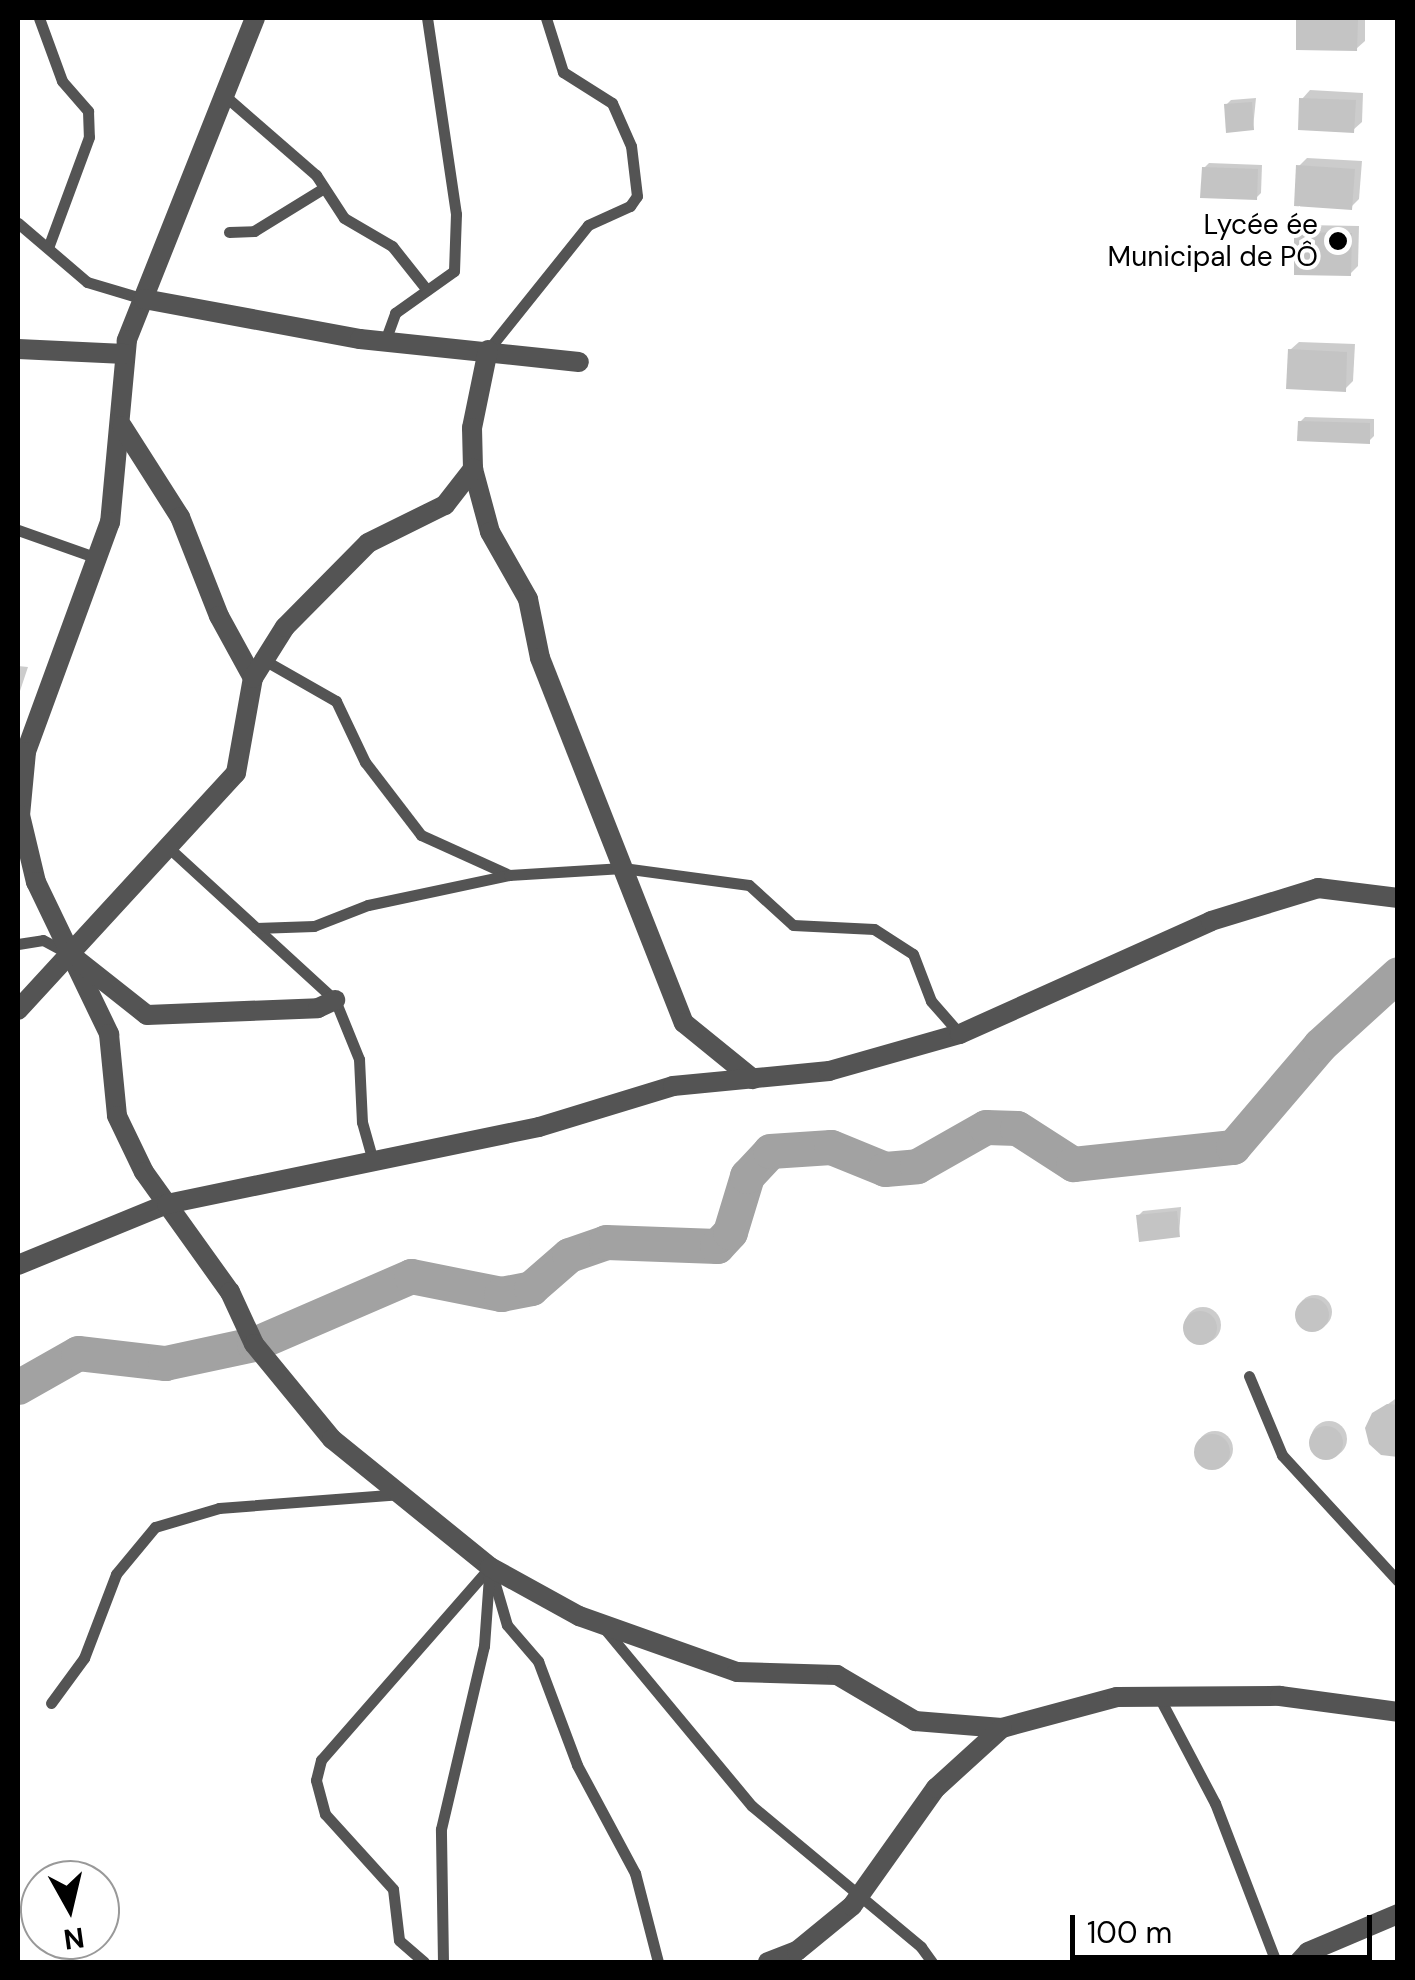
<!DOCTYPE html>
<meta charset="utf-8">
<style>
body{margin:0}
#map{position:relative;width:1415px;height:1980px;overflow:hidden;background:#fff;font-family:"DM Sans",sans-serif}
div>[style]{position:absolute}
.shadow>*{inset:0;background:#0003}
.round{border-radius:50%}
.river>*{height:35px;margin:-17.5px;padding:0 17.5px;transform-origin:17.5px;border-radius:17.5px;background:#a2a2a2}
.building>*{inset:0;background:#c4c4c4}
.lane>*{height:11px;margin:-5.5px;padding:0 5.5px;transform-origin:5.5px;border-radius:5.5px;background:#545454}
.street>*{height:20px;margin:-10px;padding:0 10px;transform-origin:10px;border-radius:10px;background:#545454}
.dots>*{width:28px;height:28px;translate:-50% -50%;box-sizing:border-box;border:5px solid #fff;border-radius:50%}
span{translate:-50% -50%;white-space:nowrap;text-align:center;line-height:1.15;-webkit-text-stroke:8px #fff;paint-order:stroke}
.poi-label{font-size:28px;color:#000}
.right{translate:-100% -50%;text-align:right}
.frame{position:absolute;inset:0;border:20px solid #000;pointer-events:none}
.north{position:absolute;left:20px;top:1860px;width:100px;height:100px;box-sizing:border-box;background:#fff;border:2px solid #999;border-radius:50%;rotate:172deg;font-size:28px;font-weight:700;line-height:40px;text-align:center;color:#000}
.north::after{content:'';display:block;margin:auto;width:35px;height:45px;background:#000;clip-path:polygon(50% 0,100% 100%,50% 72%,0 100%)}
.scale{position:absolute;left:1070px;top:1915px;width:302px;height:45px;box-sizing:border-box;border:5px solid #000;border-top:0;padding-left:12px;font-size:30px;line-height:35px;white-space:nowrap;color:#000;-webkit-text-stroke:8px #fff;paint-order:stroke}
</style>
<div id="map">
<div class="shadow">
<i style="clip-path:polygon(1365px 18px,1365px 41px,1356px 49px,1299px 20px)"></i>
<i style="clip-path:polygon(1310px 90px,1363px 93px,1362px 122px,1353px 130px,1302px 99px)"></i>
<i style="clip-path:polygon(1256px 98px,1253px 128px,1226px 105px,1231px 100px)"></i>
<i style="clip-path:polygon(1307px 158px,1362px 161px,1359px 199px,1351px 207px,1299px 166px)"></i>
<i style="clip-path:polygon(1209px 163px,1262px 165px,1261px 193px,1256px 198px,1204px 168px)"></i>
<i style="clip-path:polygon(1305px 225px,1359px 226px,1358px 266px,1350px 274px,1297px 233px)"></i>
<i style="clip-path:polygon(1299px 342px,1355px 344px,1353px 381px,1345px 389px,1290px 350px)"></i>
<i style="clip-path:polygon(1305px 417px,1374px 419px,1374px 436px,1369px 441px,1300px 422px)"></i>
<i style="clip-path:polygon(18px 666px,28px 667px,18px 697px)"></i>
<i style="clip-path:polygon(1181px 1207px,1179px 1235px,1138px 1216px,1143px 1211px)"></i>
<i class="round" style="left:1298px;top:1295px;width:34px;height:34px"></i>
<i class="round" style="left:1185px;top:1307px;width:36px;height:36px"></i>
<i style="clip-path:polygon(1398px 1397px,1398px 1454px,1374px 1414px)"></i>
<i class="round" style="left:1311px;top:1421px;width:36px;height:36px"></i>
<i class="round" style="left:1197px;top:1431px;width:36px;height:36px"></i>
</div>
<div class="river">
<i style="left:18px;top:1387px;width:69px;rotate:-29.5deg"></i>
<i style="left:78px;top:1353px;width:88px;rotate:6.6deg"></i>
<i style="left:165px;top:1363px;width:91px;rotate:-12.1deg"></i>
<i style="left:254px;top:1344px;width:171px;rotate:-23.4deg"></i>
<i style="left:411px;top:1276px;width:92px;rotate:11.3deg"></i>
<i style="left:501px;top:1294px;width:31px;rotate:-11deg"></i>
<i style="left:531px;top:1288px;width:50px;rotate:-41deg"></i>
<i style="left:569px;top:1255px;width:39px;rotate:-19deg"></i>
<i style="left:606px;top:1242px;width:111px;rotate:2.1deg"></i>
<i style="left:717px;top:1246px;width:19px;rotate:-47deg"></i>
<i style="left:730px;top:1232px;width:59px;rotate:-73.1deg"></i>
<i style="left:747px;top:1176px;width:34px;rotate:-47deg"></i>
<i style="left:770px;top:1151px;width:61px;rotate:-3.8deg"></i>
<i style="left:831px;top:1147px;width:58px;rotate:22.2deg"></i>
<i style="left:885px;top:1169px;width:32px;rotate:-5deg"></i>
<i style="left:917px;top:1166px;width:79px;rotate:-29.5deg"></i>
<i style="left:986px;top:1127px;width:31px;rotate:2deg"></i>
<i style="left:1017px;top:1128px;width:67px;rotate:32.7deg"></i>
<i style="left:1073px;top:1164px;width:161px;rotate:-6.1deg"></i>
<i style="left:1233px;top:1147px;width:134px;rotate:-49.5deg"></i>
<i style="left:1320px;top:1045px;width:105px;rotate:-42.3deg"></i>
</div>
<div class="building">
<i style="clip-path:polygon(1296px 19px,1358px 20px,1357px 51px,1296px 50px)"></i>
<i style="clip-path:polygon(1299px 98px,1356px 100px,1354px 133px,1298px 130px)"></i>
<i style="clip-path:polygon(1252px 102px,1254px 130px,1226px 133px,1224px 104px)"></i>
<i style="clip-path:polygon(1296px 165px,1355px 169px,1352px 210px,1294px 206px)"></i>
<i style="clip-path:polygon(1202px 167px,1258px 169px,1257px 200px,1200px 198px)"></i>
<i style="clip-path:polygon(1294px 232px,1352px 233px,1351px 276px,1294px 275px)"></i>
<i style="clip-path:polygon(1288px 349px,1347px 352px,1346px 392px,1286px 389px)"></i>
<i style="clip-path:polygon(1298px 421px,1370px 423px,1370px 444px,1297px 441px)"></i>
<i style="clip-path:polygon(1177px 1211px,1180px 1237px,1139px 1242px,1136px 1215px)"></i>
<i class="round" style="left:1295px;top:1298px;width:34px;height:34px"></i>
<i class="round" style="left:1183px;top:1311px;width:34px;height:34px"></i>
<i style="clip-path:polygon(1387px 1404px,1398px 1405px,1398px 1457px,1381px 1455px,1369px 1444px,1365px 1428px,1372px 1413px)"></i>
<i class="round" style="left:1309px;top:1426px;width:34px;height:34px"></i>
<i class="round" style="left:1194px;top:1434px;width:36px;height:36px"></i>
</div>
<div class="lane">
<i style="left:39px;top:18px;width:67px;rotate:69.9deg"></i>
<i style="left:62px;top:81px;width:40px;rotate:49deg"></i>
<i style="left:88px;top:111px;width:26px;rotate:88deg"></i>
<i style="left:89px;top:137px;width:115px;rotate:110.3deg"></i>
<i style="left:225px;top:96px;width:121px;rotate:41deg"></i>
<i style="left:316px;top:175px;width:51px;rotate:56.9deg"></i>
<i style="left:344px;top:218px;width:56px;rotate:30.3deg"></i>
<i style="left:392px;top:246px;width:56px;rotate:51.5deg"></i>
<i style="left:18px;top:223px;width:91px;rotate:40.5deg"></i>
<i style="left:87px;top:282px;width:59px;rotate:16.6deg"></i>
<i style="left:229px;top:232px;width:25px;rotate:-2deg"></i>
<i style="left:254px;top:231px;width:82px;rotate:-31.6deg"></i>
<i style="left:385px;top:341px;width:30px;rotate:-70deg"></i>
<i style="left:395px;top:313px;width:72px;rotate:-35.4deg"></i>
<i style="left:454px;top:271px;width:57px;rotate:-88deg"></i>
<i style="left:456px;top:214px;width:198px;rotate:-98.4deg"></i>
<i style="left:488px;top:350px;width:160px;rotate:-51.3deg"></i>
<i style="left:588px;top:225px;width:46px;rotate:-24.3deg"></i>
<i style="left:630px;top:206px;width:12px;rotate:-55deg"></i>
<i style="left:637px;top:196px;width:50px;rotate:-96.8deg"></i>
<i style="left:631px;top:146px;width:47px;rotate:-113.8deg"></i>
<i style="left:612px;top:103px;width:58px;rotate:-147.7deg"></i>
<i style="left:563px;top:72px;width:57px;rotate:-107.5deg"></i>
<i style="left:18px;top:530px;width:84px;rotate:19.5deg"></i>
<i style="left:264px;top:660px;width:83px;rotate:29.7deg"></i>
<i style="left:336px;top:701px;width:68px;rotate:64.6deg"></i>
<i style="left:365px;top:762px;width:92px;rotate:52.5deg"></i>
<i style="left:421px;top:835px;width:97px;rotate:24.4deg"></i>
<i style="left:169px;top:848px;width:225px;rotate:42.5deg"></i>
<i style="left:335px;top:1000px;width:64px;rotate:67.9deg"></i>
<i style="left:359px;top:1059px;width:63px;rotate:87.3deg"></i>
<i style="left:362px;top:1122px;width:41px;rotate:74.2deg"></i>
<i style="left:256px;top:928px;width:58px;rotate:-2deg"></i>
<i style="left:314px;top:926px;width:58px;rotate:-21.3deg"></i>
<i style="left:368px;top:905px;width:144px;rotate:-12deg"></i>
<i style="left:509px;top:875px;width:114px;rotate:-3.5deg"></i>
<i style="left:623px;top:868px;width:127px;rotate:7.7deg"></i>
<i style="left:749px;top:885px;width:59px;rotate:42.3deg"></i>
<i style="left:793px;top:925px;width:81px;rotate:2.8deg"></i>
<i style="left:874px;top:929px;width:46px;rotate:32.7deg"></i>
<i style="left:913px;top:954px;width:50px;rotate:69deg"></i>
<i style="left:931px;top:1001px;width:44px;rotate:48.7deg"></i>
<i style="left:18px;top:944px;width:25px;rotate:-9deg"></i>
<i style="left:43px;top:940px;width:30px;rotate:28deg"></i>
<i style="left:1249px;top:1376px;width:86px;rotate:67.3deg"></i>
<i style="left:1282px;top:1455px;width:171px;rotate:47.4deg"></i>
<i style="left:490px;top:1567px;width:60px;rotate:73.7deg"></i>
<i style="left:507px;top:1625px;width:48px;rotate:49.3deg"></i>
<i style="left:538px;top:1661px;width:111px;rotate:69.4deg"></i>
<i style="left:577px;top:1765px;width:123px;rotate:61.8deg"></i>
<i style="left:635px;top:1873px;width:92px;rotate:75.5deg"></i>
<i style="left:604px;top:1628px;width:231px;rotate:50.3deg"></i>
<i style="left:752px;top:1806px;width:220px;rotate:39.8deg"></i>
<i style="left:921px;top:1947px;width:19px;rotate:54deg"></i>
<i style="left:1159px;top:1697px;width:120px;rotate:62.2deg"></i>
<i style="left:1215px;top:1803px;width:170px;rotate:69deg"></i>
<i style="left:51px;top:1703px;width:56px;rotate:-53.7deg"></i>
<i style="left:84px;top:1658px;width:90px;rotate:-69.1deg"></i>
<i style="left:116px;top:1574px;width:61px;rotate:-50.3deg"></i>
<i style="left:155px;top:1527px;width:67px;rotate:-16.5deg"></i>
<i style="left:219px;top:1508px;width:183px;rotate:-4.4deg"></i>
<i style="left:424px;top:1962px;width:33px;rotate:-139deg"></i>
<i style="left:399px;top:1940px;width:51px;rotate:-96.7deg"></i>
<i style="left:393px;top:1889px;width:101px;rotate:-132.2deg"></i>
<i style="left:325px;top:1814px;width:35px;rotate:-105deg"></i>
<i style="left:316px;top:1780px;width:21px;rotate:-76deg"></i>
<i style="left:321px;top:1760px;width:257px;rotate:-48.8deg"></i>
<i style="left:443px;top:1962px;width:133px;rotate:-90.9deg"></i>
<i style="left:441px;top:1829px;width:188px;rotate:-76.8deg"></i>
<i style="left:484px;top:1646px;width:70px;rotate:-85.9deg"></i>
</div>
<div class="street">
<i style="left:255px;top:18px;width:347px;rotate:111.7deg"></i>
<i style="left:127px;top:340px;width:183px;rotate:95.3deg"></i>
<i style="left:110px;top:522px;width:245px;rotate:110.1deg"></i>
<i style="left:26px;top:752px;width:63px;rotate:95.4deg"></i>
<i style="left:20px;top:815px;width:69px;rotate:76.6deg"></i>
<i style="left:36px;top:882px;width:169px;rotate:64.3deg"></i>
<i style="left:109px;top:1034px;width:82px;rotate:84.4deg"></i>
<i style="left:117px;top:1116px;width:62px;rotate:64.3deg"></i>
<i style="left:144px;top:1172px;width:148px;rotate:54.4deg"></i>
<i style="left:230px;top:1292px;width:57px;rotate:65.2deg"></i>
<i style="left:254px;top:1344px;width:123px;rotate:50.6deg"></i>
<i style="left:332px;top:1439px;width:203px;rotate:39deg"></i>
<i style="left:490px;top:1567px;width:102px;rotate:28.8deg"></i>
<i style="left:579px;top:1616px;width:168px;rotate:19.5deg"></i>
<i style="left:737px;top:1672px;width:100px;rotate:1.7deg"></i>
<i style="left:837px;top:1675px;width:91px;rotate:30.5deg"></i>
<i style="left:915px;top:1721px;width:87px;rotate:4.6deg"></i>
<i style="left:1002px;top:1728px;width:119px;rotate:-15.1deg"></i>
<i style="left:1117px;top:1697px;width:163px;rotate:-0.4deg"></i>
<i style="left:1280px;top:1696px;width:119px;rotate:7.7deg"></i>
<i style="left:144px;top:299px;width:220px;rotate:10.5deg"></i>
<i style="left:360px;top:339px;width:220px;rotate:6deg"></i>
<i style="left:18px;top:349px;width:107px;rotate:2.7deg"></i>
<i style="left:488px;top:350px;width:80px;rotate:101.6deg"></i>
<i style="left:472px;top:428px;width:41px;rotate:88.6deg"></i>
<i style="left:473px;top:469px;width:65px;rotate:74.9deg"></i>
<i style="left:490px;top:532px;width:77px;rotate:60.4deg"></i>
<i style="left:528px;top:599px;width:60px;rotate:78.5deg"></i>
<i style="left:540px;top:658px;width:392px;rotate:68.5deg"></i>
<i style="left:684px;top:1023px;width:89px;rotate:39.1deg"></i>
<i style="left:122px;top:426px;width:108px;rotate:57.5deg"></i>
<i style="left:180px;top:517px;width:106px;rotate:68.5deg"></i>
<i style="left:219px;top:616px;width:71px;rotate:61.3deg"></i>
<i style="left:76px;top:959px;width:90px;rotate:38.3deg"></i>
<i style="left:147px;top:1015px;width:171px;rotate:-2.3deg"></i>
<i style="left:318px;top:1008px;width:19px;rotate:-25deg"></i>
<i style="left:18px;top:1010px;width:322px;rotate:-47.4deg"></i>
<i style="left:236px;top:773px;width:97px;rotate:-79.9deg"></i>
<i style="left:253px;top:678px;width:60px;rotate:-57.9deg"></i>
<i style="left:285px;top:627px;width:118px;rotate:-45.3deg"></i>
<i style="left:368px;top:543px;width:86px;rotate:-26.3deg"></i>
<i style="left:445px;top:505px;width:46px;rotate:-52.1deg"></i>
<i style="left:18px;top:1265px;width:161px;rotate:-22.3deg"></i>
<i style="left:167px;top:1204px;width:380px;rotate:-11.7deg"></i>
<i style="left:539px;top:1127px;width:140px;rotate:-17deg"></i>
<i style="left:673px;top:1086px;width:157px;rotate:-5.5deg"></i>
<i style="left:829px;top:1071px;width:136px;rotate:-15.8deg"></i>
<i style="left:960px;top:1034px;width:275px;rotate:-24.2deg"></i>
<i style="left:1211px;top:921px;width:112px;rotate:-17.1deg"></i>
<i style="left:1318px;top:888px;width:81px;rotate:7.1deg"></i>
<i style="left:768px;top:1962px;width:31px;rotate:-21deg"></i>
<i style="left:797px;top:1951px;width:71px;rotate:-39.3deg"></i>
<i style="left:852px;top:1906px;width:145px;rotate:-54.6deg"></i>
<i style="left:936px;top:1788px;width:89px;rotate:-42.3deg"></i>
<i style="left:1299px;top:1962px;width:13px;rotate:-48deg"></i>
<i style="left:1308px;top:1952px;width:98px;rotate:-22.9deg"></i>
</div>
<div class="dots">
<i style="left:1338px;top:241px;background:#000"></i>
</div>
<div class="poi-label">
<span class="right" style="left:1318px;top:241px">Lycée ée<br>Municipal de PÔ</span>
</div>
<div class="frame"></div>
<div class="north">N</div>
<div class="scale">100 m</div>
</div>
